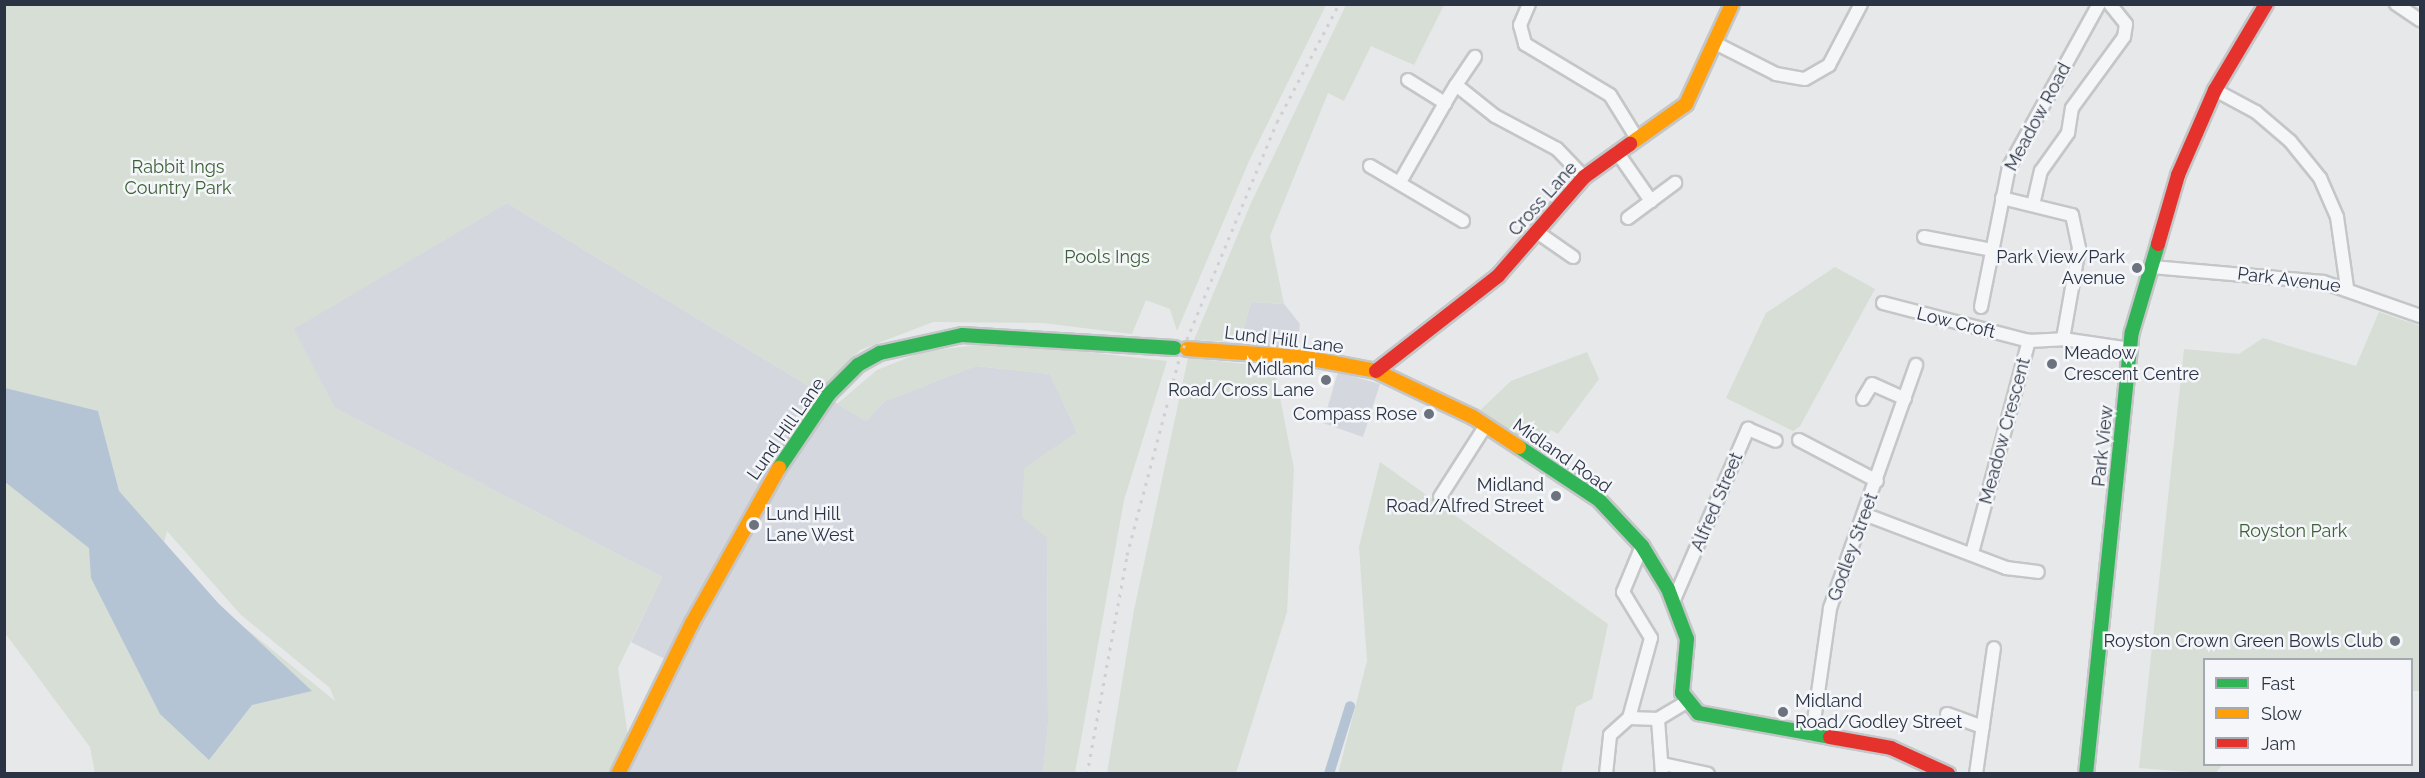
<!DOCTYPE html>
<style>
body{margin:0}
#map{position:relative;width:2425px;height:778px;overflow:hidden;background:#e6e8ea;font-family:Raleway,sans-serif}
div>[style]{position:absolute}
.built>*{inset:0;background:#d4d7dd}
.green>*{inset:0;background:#d6ded6}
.water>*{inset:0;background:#b4c4d5}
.canal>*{height:10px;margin:-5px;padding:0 5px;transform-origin:5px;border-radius:5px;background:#b4c4d5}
.roads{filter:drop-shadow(2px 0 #c4c6c8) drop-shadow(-2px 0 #c4c6c8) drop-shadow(0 2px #c4c6c8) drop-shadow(0 -2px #c4c6c8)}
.street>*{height:12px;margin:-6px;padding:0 6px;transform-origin:6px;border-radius:6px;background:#f5f6f7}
.fast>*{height:14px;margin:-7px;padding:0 7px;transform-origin:7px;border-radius:7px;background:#30b455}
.slow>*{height:14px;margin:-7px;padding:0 7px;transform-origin:7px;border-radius:7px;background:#ff9f0a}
.jam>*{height:14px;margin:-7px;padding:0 7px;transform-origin:7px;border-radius:7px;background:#e5322d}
.rail>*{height:3px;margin-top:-1.5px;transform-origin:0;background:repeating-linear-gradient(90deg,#cecfd2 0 3px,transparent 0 9px)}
.dots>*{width:16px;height:16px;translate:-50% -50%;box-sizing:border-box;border:3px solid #f4f6f9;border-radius:50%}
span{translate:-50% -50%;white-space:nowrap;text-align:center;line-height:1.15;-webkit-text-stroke:5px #f4f6f9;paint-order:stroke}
.street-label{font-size:18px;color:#2b3445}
.park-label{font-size:18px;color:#3f6138}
.poi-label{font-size:18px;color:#2b3445}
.right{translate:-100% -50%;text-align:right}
.left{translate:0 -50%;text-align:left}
.frame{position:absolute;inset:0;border:6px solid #2b3445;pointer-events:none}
.legend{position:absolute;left:2203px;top:658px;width:210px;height:108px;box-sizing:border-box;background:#f4f6f9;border:2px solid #a4a8b1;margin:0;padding:8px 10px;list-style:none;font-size:18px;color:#2b3445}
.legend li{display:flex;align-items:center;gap:12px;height:30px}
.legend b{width:30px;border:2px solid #a4a8b1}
</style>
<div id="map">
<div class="built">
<i style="clip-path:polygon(507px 203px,866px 421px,885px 401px,976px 366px,1050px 374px,1077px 432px,1047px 538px,1048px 724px,1043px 773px,627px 773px,677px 665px,631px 642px,662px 577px,335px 408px,293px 329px)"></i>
<i style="clip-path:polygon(1251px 302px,1284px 304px,1300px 324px,1297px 350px,1240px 342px)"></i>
<i style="clip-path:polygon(1338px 372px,1380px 384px,1363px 437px,1323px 423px)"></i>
</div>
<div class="green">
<i style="clip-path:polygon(evenodd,4px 5px,1326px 5px,1249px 161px,1177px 331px,1170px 309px,1146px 300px,1132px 334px,1043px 323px,933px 322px,860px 350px,820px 393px,507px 203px,294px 329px,335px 408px,662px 577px,618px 668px,628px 736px,611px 774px,95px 773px,90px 747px,5px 633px,4px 5px,167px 531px,240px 614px,330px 688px,335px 701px,233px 618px,188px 573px,163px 546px,167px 531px)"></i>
<i style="clip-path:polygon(1346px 5px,1444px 5px,1414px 65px,1371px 46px,1344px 101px,1328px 93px,1270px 236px,1284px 304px,1251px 302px,1240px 342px,1194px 340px,1251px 203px)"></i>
<i style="clip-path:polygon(1835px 267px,1875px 289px,1800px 426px,1793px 431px,1726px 398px,1766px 313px)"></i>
<i style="clip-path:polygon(2379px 312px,2420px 326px,2420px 691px,2412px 691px,2412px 660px,2204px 660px,2204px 764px,2222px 765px,2215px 774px,2139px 768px,2184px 349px,2239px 354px,2263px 338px,2356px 366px)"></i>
<i style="clip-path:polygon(999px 342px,1167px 361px,1124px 500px,1075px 773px,1043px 773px,1048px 724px,1047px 538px,1022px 517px,1024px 468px,1077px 432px,1050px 374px,976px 366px,885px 401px,866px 421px,837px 404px,877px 370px,922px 352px)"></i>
<i style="clip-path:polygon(1587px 352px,1599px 379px,1558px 434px,1551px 430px,1532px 456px,1473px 417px,1511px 381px)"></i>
<i style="clip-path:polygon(1188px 358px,1274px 367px,1294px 469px,1287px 612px,1236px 773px,1107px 773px,1134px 610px)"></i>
<i style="clip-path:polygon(1380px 462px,1608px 624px,1592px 699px,1576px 707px,1561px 773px,1338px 774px,1367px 661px,1359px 547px)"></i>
</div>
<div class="water">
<i style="clip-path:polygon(5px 388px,98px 411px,119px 491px,219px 604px,312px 691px,252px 705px,209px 760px,160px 714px,91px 578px,89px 548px,5px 482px)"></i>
</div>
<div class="canal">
<i style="left:1329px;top:774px;width:71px;rotate:-72.8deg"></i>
</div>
<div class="roads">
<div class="street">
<i style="left:1529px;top:4px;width:23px;rotate:113deg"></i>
<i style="left:1520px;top:25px;width:20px;rotate:75deg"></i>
<i style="left:1525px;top:44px;width:99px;rotate:31deg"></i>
<i style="left:1610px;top:95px;width:49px;rotate:58.2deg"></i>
<i style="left:2396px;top:4px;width:29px;rotate:34deg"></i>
<i style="left:1715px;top:43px;width:68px;rotate:26.9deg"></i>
<i style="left:1776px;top:74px;width:29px;rotate:10deg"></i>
<i style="left:1805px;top:79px;width:28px;rotate:-30deg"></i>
<i style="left:1829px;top:65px;width:69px;rotate:-62.3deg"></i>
<i style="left:1408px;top:80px;width:44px;rotate:31.9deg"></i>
<i style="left:1445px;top:103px;width:21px;rotate:-59deg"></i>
<i style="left:1456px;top:85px;width:50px;rotate:38.5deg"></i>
<i style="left:1495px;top:116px;width:70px;rotate:28deg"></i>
<i style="left:1557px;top:149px;width:39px;rotate:46deg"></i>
<i style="left:1456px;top:85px;width:34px;rotate:-56deg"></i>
<i style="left:2215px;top:90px;width:47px;rotate:28.2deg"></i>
<i style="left:2256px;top:112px;width:45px;rotate:40.5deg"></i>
<i style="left:2290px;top:141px;width:48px;rotate:51deg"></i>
<i style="left:2320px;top:178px;width:43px;rotate:66.4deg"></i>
<i style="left:2337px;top:217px;width:71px;rotate:81.9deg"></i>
<i style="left:1617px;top:152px;width:60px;rotate:55.2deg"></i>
<i style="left:1370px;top:166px;width:108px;rotate:30.6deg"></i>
<i style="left:1400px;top:182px;width:91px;rotate:-60.3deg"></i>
<i style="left:2002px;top:198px;width:72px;rotate:13.7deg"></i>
<i style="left:2072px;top:215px;width:34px;rotate:78deg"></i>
<i style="left:2079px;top:248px;width:92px;rotate:100deg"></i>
<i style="left:2033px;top:205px;width:35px;rotate:-77deg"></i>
<i style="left:2041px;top:171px;width:47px;rotate:-54.6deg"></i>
<i style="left:2068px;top:133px;width:25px;rotate:-81deg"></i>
<i style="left:2072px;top:108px;width:88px;rotate:-53.8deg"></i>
<i style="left:2124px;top:37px;width:13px;rotate:-81deg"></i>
<i style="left:2126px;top:24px;width:26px;rotate:-129deg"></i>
<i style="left:1628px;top:218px;width:59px;rotate:-36.7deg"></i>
<i style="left:1537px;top:232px;width:44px;rotate:34.8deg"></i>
<i style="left:1924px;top:237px;width:69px;rotate:10.8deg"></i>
<i style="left:2152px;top:267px;width:172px;rotate:5deg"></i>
<i style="left:2323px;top:282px;width:103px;rotate:19.3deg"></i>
<i style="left:1883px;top:303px;width:151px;rotate:14.6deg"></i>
<i style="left:1981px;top:307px;width:143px;rotate:-78.7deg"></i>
<i style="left:2009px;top:167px;width:186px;rotate:-61.1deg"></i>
<i style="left:1863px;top:399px;width:17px;rotate:-59deg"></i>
<i style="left:1872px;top:384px;width:36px;rotate:24deg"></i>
<i style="left:1799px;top:440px;width:88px;rotate:27.7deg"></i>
<i style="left:1440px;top:497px;width:85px;rotate:-57.4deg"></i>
<i style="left:1864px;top:514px;width:152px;rotate:20.8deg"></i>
<i style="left:2006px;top:568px;width:32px;rotate:7deg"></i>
<i style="left:1972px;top:553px;width:220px;rotate:-75deg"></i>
<i style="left:2029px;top:341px;width:34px;rotate:-3deg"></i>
<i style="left:2063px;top:339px;width:68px;rotate:8.5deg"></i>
<i style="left:1673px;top:602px;width:189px;rotate:-66.6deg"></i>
<i style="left:1748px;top:429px;width:30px;rotate:23deg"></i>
<i style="left:1947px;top:714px;width:38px;rotate:20deg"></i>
<i style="left:1629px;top:718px;width:83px;rotate:-74.6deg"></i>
<i style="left:1651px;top:638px;width:54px;rotate:-121.3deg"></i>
<i style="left:1623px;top:592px;width:50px;rotate:-67.6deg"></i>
<i style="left:1812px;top:735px;width:128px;rotate:-81.9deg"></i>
<i style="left:1830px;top:608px;width:258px;rotate:-70.5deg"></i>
<i style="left:1663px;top:764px;width:46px;rotate:12.5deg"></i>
<i style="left:1606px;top:774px;width:39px;rotate:-84deg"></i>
<i style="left:1610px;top:735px;width:25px;rotate:-42deg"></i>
<i style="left:1629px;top:718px;width:29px;rotate:2deg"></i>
<i style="left:1662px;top:774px;width:55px;rotate:-94.2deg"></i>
<i style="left:1658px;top:719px;width:31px;rotate:-31deg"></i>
<i style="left:1976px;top:774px;width:127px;rotate:-81.9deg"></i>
</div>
<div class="fast">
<i style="left:1519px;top:447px;width:96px;rotate:33.5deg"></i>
<i style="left:1599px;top:500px;width:63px;rotate:46.9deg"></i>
<i style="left:1642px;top:546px;width:50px;rotate:58.8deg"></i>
<i style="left:1668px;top:589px;width:53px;rotate:69.2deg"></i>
<i style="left:1687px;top:639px;width:54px;rotate:95.3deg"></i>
<i style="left:1682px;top:693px;width:26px;rotate:51deg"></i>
<i style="left:1698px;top:713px;width:134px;rotate:10.3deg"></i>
<i style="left:779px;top:468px;width:89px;rotate:-56deg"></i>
<i style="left:829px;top:394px;width:41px;rotate:-45deg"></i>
<i style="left:858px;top:365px;width:25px;rotate:-29deg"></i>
<i style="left:880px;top:353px;width:84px;rotate:-12.4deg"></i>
<i style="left:962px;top:335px;width:213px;rotate:3.5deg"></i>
<i style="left:2086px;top:774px;width:444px;rotate:-84.1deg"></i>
<i style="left:2132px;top:332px;width:92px;rotate:-73.5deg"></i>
</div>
<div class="slow">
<i style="left:1630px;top:144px;width:69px;rotate:-35.5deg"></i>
<i style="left:1686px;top:104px;width:110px;rotate:-65.3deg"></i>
<i style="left:1187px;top:349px;width:115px;rotate:4deg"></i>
<i style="left:1302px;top:357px;width:75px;rotate:10.7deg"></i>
<i style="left:1376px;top:371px;width:107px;rotate:25.4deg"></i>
<i style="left:1473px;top:417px;width:55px;rotate:33.1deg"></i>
<i style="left:618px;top:774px;width:168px;rotate:-63.9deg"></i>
<i style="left:692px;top:623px;width:178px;rotate:-60.7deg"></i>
</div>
<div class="jam">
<i style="left:2158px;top:244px;width:72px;rotate:-73.8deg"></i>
<i style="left:2178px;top:175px;width:93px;rotate:-66.5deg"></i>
<i style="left:2215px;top:90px;width:100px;rotate:-59.3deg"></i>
<i style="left:1376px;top:371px;width:155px;rotate:-37.9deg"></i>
<i style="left:1498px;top:276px;width:131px;rotate:-49deg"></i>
<i style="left:1584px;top:177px;width:57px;rotate:-35.7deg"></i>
<i style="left:1830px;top:737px;width:62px;rotate:10.2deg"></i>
<i style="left:1891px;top:748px;width:63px;rotate:24.5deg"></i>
</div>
</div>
<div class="rail">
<i style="left:1087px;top:774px;width:223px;rotate:-79.6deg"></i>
<i style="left:1127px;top:555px;width:206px;rotate:-75.1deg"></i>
<i style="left:1180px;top:356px;width:253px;rotate:-67.5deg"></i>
<i style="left:1277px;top:122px;width:133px;rotate:-62.3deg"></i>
</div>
<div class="dots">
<i style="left:2137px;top:268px;background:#6c737f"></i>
<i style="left:2052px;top:364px;background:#6c737f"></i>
<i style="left:1326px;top:380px;background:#6c737f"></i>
<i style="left:1429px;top:414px;background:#6c737f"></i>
<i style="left:1556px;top:496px;background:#6c737f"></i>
<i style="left:754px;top:525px;background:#6c737f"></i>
<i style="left:2395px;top:641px;background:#6c737f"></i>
<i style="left:1783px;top:712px;background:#6c737f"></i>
</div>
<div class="street-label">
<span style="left:2038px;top:117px;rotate:-62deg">Meadow Road</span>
<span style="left:1543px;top:199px;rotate:-48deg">Cross Lane</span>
<span style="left:2289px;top:280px;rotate:7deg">Park Avenue</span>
<span style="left:1956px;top:323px;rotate:14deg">Low Croft</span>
<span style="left:1284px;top:340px;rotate:7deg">Lund Hill Lane</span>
<span style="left:786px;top:429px;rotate:-55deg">Lund Hill Lane</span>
<span style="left:2005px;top:431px;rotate:-75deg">Meadow Crescent</span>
<span style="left:2103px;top:446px;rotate:-84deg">Park View</span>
<span style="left:1562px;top:456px;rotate:35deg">Midland Road</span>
<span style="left:1717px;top:502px;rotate:-67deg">Alfred Street</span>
<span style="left:1853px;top:547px;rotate:-70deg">Godley Street</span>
</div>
<div class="park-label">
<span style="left:178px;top:178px">Rabbit Ings<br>Country Park</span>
<span style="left:1107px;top:257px">Pools Ings</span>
<span style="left:2293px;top:531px">Royston Park</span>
</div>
<div class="poi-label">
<span class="right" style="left:2125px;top:268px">Park View/Park<br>Avenue</span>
<span class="left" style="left:2064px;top:364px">Meadow<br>Crescent Centre</span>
<span class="right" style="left:1314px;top:380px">Midland<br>Road/Cross Lane</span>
<span class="right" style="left:1417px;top:414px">Compass Rose</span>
<span class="right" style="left:1544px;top:496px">Midland<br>Road/Alfred Street</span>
<span class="left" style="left:766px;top:525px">Lund Hill<br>Lane West</span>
<span class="right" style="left:2383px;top:641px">Royston Crown Green Bowls Club</span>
<span class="left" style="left:1795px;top:712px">Midland<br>Road/Godley Street</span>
</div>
<div class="frame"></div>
<ul class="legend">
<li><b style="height:8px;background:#30b455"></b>Fast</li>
<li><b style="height:8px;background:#ff9f0a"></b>Slow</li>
<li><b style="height:8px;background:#e5322d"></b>Jam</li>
</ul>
</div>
